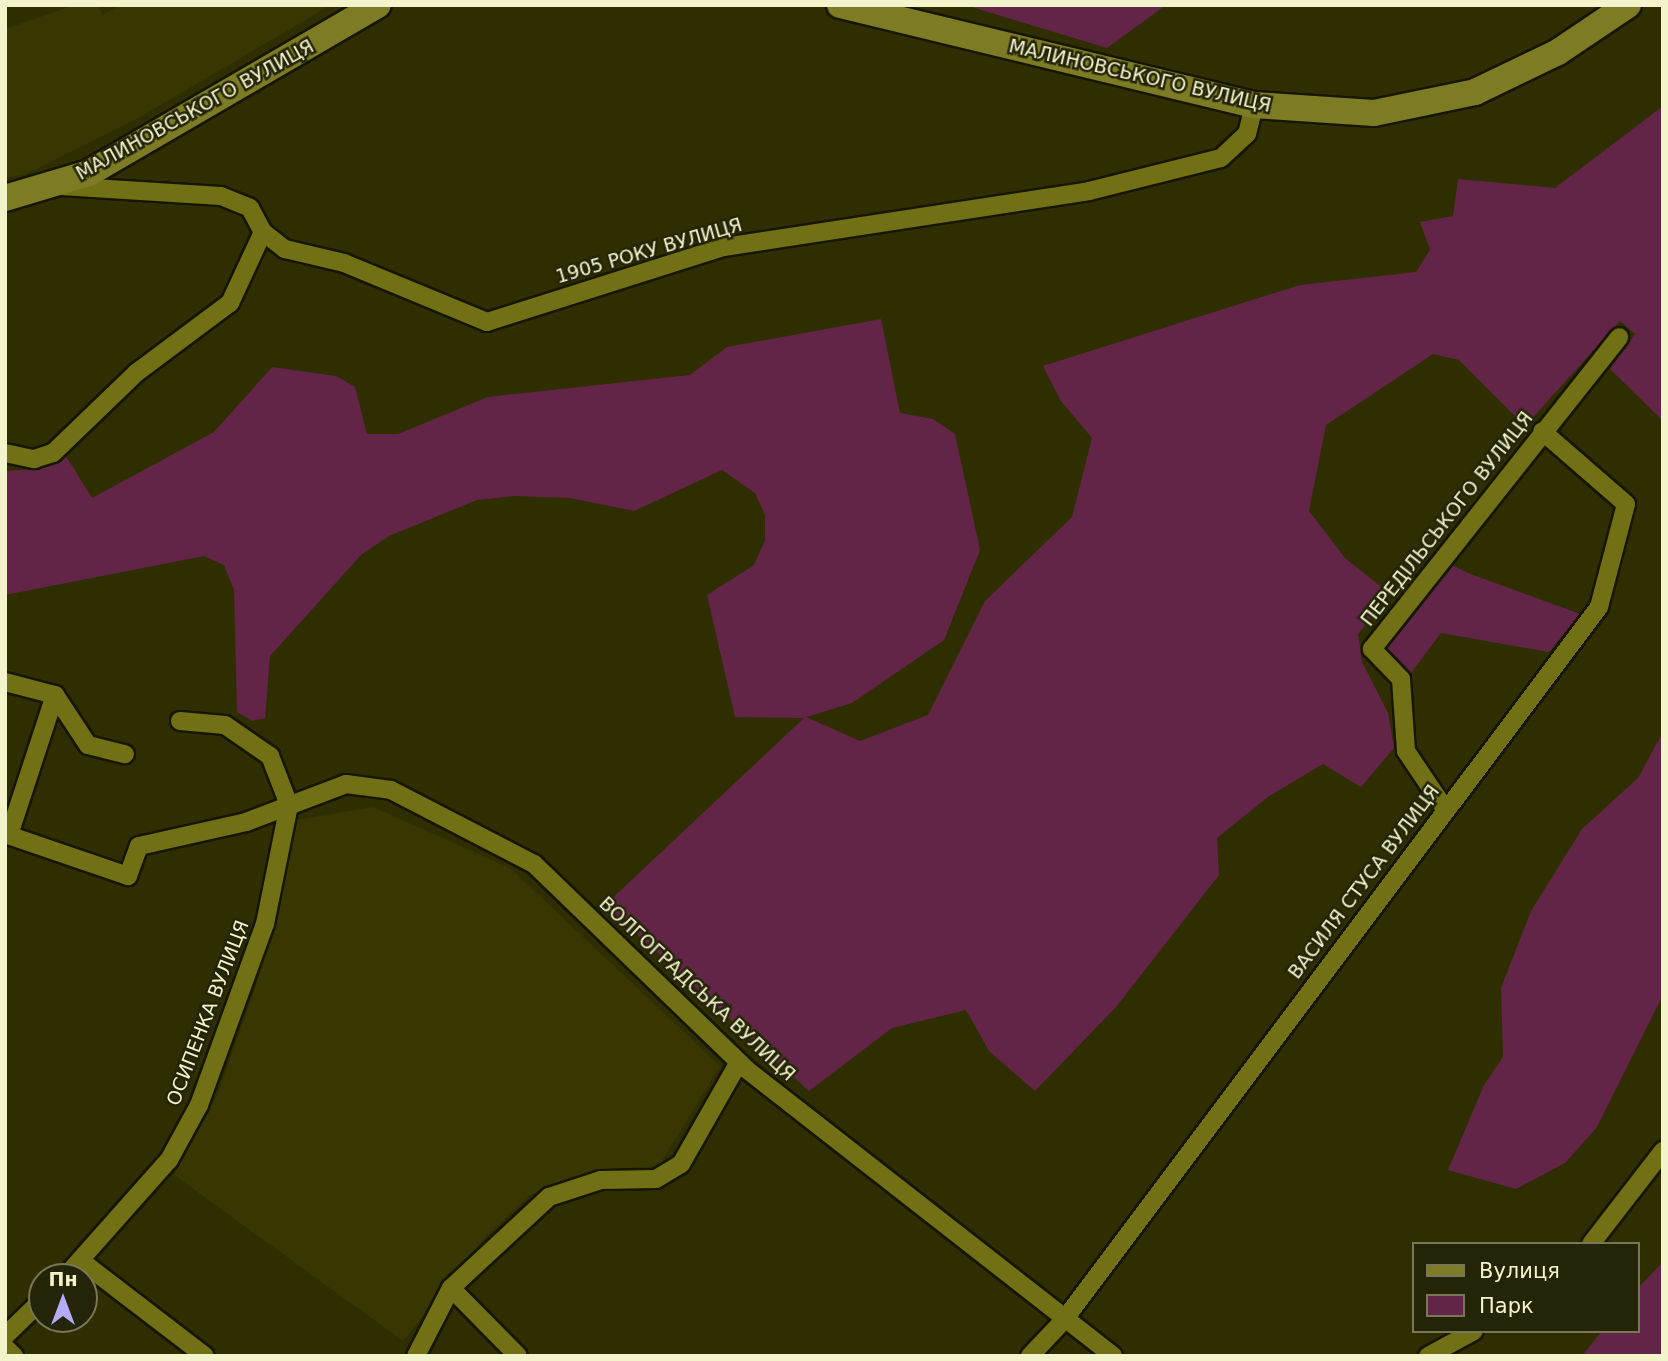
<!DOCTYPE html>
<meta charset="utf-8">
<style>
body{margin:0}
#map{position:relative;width:1668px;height:1361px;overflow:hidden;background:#2f2e00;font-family:"DejaVu Sans",sans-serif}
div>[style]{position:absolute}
.built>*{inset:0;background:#383701}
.green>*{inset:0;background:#632547}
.roads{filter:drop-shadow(2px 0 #161600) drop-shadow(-2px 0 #161600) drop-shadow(0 2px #161600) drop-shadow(0 -2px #161600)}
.minor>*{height:18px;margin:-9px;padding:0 9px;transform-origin:9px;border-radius:9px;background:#717015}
.secondary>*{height:26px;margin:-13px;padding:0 13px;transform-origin:13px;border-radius:13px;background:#7d7c24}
span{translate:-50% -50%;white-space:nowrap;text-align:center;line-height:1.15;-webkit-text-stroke:5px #242409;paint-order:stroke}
.street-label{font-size:19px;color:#f3f4cb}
.frame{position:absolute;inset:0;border:7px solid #f3f4cb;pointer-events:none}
.legend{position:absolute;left:1412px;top:1242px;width:228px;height:91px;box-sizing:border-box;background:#242409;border:2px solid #777757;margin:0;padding:9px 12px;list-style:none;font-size:21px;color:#f3f4cb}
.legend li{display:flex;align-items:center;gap:14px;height:35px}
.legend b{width:35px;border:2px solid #777757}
.north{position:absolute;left:28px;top:1263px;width:70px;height:70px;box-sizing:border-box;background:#242409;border:2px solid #777757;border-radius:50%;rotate:0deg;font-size:19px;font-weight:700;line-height:28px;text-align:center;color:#f3f4cb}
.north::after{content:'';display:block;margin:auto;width:24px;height:32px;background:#b4acf9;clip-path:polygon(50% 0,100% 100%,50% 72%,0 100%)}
</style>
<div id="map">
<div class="built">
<i style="clip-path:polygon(75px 5px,98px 5px,102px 15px,122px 5px,331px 5px,138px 118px,24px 175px,5px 177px,5px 29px)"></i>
<i style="clip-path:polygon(373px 807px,510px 868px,720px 1066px,659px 1166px,601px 1170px,528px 1196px,485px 1237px,403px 1341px,174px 1175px,217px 1096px,255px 989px,296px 820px)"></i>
</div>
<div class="green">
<i style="clip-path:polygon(965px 5px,1166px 5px,1107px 48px)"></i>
<i style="clip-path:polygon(1663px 106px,1663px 421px,1610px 369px,1635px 334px,1620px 321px,1525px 426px,1459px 360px,1433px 354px,1326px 425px,1309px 511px,1345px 558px,1390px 594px,1358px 634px,1362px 662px,1388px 713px,1394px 748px,1361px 787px,1323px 764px,1269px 796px,1217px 838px,1219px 875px,1116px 1007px,1035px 1091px,989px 1051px,966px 1010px,892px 1028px,809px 1091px,605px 905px,804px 718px,735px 717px,707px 595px,754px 565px,765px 540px,765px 515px,755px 493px,722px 470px,634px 511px,570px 498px,514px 496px,477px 500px,389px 536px,361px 555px,270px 656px,265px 718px,252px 721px,237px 712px,234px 590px,224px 565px,204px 556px,5px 595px,5px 471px,35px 469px,66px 456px,92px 498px,214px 432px,272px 367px,336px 376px,355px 387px,367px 434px,398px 434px,488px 397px,690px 375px,727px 347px,881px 319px,900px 413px,933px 419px,955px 434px,980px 550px,944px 640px,852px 703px,806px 717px,860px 741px,928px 715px,985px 601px,1072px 517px,1092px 438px,1061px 401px,1043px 366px,1300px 285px,1416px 272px,1430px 250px,1420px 222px,1453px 216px,1458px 179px,1555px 188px)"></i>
<i style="clip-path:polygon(1448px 563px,1468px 573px,1580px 614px,1549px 652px,1441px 633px,1411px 673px,1384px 645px)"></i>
<i style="clip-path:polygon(1663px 732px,1663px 995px,1597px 1127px,1565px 1163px,1516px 1189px,1448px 1170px,1484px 1085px,1503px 1057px,1501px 988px,1531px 911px,1582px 829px,1638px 778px)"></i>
<i style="clip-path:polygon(1663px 1262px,1663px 1356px,1582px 1356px,1602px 1331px,1638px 1331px,1638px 1288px)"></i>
</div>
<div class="roads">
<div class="minor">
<i style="left:61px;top:186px;width:160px;rotate:3.6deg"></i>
<i style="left:221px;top:196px;width:31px;rotate:22deg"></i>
<i style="left:250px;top:208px;width:27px;rotate:62deg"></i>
<i style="left:263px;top:232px;width:28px;rotate:38deg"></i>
<i style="left:285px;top:249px;width:61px;rotate:13.3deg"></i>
<i style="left:344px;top:263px;width:155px;rotate:22.4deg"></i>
<i style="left:487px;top:322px;width:249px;rotate:-17.6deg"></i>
<i style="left:724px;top:247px;width:369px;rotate:-8.7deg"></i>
<i style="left:1089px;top:191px;width:136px;rotate:-14deg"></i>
<i style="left:1221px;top:158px;width:35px;rotate:-43deg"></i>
<i style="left:1247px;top:134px;width:30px;rotate:-76deg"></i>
<i style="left:5px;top:453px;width:30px;rotate:12deg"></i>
<i style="left:34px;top:459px;width:20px;rotate:-18deg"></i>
<i style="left:53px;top:453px;width:115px;rotate:-43.9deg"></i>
<i style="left:136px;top:373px;width:117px;rotate:-36.7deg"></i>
<i style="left:230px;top:303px;width:78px;rotate:-65.1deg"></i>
<i style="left:5px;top:682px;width:52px;rotate:14.6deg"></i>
<i style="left:55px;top:695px;width:60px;rotate:56.6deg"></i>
<i style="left:88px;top:745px;width:38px;rotate:14deg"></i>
<i style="left:180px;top:721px;width:45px;rotate:5.1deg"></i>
<i style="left:225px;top:725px;width:55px;rotate:34.6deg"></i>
<i style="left:270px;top:756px;width:53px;rotate:68.8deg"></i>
<i style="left:1445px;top:809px;width:70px;rotate:-123.9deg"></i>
<i style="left:1406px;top:751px;width:72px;rotate:-94deg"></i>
<i style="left:1401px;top:679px;width:42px;rotate:-134deg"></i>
<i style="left:1372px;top:649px;width:398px;rotate:-51.6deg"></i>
<i style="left:5px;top:834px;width:130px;rotate:18.9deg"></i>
<i style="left:128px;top:876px;width:32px;rotate:-70deg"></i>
<i style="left:139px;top:846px;width:110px;rotate:-12.6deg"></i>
<i style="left:246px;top:822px;width:107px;rotate:-20.8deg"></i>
<i style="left:346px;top:784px;width:45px;rotate:7.6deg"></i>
<i style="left:391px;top:790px;width:161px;rotate:27.4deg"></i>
<i style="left:534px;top:864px;width:295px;rotate:44deg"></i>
<i style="left:746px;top:1069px;width:466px;rotate:38deg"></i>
<i style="left:9px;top:835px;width:147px;rotate:-71.8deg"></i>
<i style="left:1591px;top:1244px;width:118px;rotate:-52.3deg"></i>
<i style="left:81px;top:1261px;width:156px;rotate:37.5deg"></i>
<i style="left:65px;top:1277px;width:157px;rotate:-48.4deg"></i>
<i style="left:169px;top:1160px;width:63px;rotate:-61.4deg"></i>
<i style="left:199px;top:1105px;width:193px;rotate:-70deg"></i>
<i style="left:265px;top:924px;width:121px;rotate:-78.6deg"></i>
<i style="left:451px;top:1288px;width:95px;rotate:45.4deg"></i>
<i style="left:5px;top:1336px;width:52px;rotate:-44.2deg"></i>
<i style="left:5px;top:1347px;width:13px;rotate:45deg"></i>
<i style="left:416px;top:1356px;width:76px;rotate:-62.8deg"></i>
<i style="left:451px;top:1288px;width:134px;rotate:-42.9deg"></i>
<i style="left:549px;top:1197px;width:55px;rotate:-18.1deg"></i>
<i style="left:601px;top:1180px;width:55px;rotate:-1deg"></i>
<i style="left:656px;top:1179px;width:29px;rotate:-31deg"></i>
<i style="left:681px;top:1164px;width:117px;rotate:-60.4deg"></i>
<i style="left:1030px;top:1356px;width:50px;rotate:-46.6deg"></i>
<i style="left:1064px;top:1320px;width:891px;rotate:-53.12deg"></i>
<i style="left:1599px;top:607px;width:106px;rotate:-75.3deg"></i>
<i style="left:1626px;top:504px;width:111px;rotate:-139deg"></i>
<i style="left:1428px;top:1356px;width:52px;rotate:-28.5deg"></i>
</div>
<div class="secondary">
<i style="left:840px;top:5px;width:426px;rotate:13.6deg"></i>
<i style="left:1254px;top:105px;width:120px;rotate:3.8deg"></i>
<i style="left:1374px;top:113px;width:103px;rotate:-11.7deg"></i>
<i style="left:1475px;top:92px;width:92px;rotate:-25.7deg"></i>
<i style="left:1558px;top:52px;width:84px;rotate:-33.9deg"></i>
<i style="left:5px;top:198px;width:88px;rotate:-16.6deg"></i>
<i style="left:89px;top:173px;width:334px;rotate:-30.2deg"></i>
</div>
</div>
<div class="street-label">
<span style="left:1140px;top:76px;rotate:13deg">МАЛИНОВСЬКОГО ВУЛИЦЯ</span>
<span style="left:195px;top:110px;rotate:-29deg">МАЛИНОВСЬКОГО ВУЛИЦЯ</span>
<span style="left:649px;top:251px;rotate:-16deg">1905 РОКУ ВУЛИЦЯ</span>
<span style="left:1447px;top:519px;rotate:-52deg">ПЕРЕДІЛЬСЬКОГО ВУЛИЦЯ</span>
<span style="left:1364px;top:882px;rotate:-53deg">ВАСИЛЯ СТУСА ВУЛИЦЯ</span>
<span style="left:697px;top:989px;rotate:43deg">ВОЛГОГРАДСЬКА ВУЛИЦЯ</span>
<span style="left:208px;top:1013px;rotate:-69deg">ОСИПЕНКА ВУЛИЦЯ</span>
</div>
<div class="frame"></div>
<ul class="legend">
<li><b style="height:9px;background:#7d7c24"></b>Вулиця</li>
<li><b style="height:19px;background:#632547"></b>Парк</li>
</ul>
<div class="north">Пн</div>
</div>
